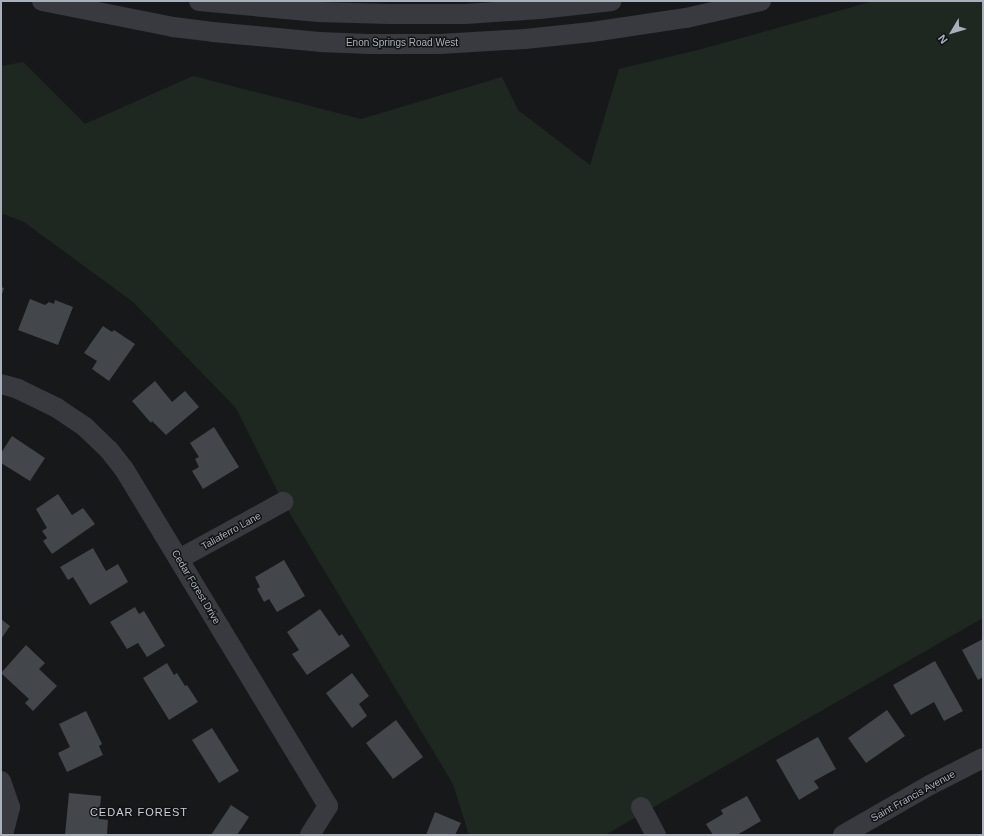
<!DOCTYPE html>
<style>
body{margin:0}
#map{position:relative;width:984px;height:836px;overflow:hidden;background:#17181a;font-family:Arial,sans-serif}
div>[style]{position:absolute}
.green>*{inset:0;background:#1f2820}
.building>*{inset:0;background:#43464a}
.street>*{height:20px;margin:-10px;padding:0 10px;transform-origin:10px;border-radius:10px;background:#383a3f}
span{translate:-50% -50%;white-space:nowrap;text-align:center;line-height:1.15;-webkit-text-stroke:3px #121315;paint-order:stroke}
.street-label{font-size:10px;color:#a9b0ba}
.neighbourhood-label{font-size:11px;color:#cbced6;letter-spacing:1px}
.frame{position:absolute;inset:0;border:2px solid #a9b0ba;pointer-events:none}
.north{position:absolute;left:932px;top:12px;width:40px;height:40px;-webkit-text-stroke:3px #121315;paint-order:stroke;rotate:232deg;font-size:11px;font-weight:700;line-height:16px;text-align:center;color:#a9b0ba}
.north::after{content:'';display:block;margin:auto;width:14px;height:18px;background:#a9b0ba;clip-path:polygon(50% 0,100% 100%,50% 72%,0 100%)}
</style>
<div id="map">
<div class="green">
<i style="clip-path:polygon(874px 1px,983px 1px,983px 618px,605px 835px,469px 835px,453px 784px,283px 502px,236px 408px,133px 302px,24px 222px,1px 213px,1px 66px,23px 62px,85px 124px,193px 76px,361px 119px,502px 77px,518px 110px,590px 165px,619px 69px,698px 50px)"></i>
</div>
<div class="building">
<i style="clip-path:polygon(1px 287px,4px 288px,1px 297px)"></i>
<i style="clip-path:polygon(30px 299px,45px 305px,49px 302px,54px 304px,55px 300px,73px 307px,58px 345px,18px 330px)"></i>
<i style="clip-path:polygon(103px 326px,112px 332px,114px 330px,135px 344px,109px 381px,92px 369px,97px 361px,84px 353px)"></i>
<i style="clip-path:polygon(155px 381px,172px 402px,185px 391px,199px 407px,166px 435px,152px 421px,151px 423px,132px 401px)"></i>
<i style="clip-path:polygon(214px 427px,239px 467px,203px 489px,192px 471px,199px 467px,195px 459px,199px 457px,190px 443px)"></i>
<i style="clip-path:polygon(12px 436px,45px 458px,30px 481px,1px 463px,1px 453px)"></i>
<i style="clip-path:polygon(58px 494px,72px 515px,83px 508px,95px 524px,52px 554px,43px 541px,47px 538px,42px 531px,47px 528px,36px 509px)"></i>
<i style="clip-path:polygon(93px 548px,106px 571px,118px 564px,128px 582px,90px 605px,73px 577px,68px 580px,60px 567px)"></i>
<i style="clip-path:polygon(284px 560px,305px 596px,277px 612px,269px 599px,264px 602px,257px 589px,260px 587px,255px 577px)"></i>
<i style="clip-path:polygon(135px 607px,139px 614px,144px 611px,165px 646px,147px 657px,138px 643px,127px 649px,110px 622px)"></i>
<i style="clip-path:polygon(320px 609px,339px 636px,342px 634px,350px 646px,307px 675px,292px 654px,299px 650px,287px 632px)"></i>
<i style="clip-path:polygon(1px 619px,10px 626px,1px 639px)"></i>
<i style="clip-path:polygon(983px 639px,983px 677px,978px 680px,962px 650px)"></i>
<i style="clip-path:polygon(26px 645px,45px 663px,39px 669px,57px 686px,33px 711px,25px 703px,29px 699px,1px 673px)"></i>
<i style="clip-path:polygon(935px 661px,963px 711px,944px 721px,934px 702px,911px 715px,893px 685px)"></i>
<i style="clip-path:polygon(167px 663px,174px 675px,177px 673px,185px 686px,187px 685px,198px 702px,169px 720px,143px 678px)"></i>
<i style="clip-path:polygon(352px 673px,369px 696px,359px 704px,367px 716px,352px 728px,326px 693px)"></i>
<i style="clip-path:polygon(887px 710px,905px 736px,866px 763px,848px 738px)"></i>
<i style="clip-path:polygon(86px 711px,102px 744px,99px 746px,103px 755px,67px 772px,58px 753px,70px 747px,59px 724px)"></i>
<i style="clip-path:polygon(396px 720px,423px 757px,393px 779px,366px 743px)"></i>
<i style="clip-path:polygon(212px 728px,239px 771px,219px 783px,192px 740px)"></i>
<i style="clip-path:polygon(818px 737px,836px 769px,814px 781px,819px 788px,799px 800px,776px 760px)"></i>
<i style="clip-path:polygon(69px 793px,101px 796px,99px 819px,108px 820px,107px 835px,65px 835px)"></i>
<i style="clip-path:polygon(747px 796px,761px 821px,737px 835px,713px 835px,706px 824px,723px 814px,721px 810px)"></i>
<i style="clip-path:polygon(231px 805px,249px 817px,237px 835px,211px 835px)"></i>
<i style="clip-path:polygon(435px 812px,461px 823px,455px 835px,426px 835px)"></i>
</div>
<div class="street">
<i style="left:42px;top:1px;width:134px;rotate:11.2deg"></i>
<i style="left:173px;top:27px;width:40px;rotate:7.1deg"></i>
<i style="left:213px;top:32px;width:107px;rotate:5.3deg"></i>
<i style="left:320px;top:42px;width:49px;rotate:2.3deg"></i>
<i style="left:369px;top:44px;width:71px"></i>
<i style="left:440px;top:44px;width:85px;rotate:-3.4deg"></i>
<i style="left:525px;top:39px;width:67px;rotate:-6deg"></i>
<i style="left:592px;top:32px;width:95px;rotate:-8.5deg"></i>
<i style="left:686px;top:18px;width:77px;rotate:-12.8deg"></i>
<i style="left:199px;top:1px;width:120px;rotate:5.3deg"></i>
<i style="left:318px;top:12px;width:72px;rotate:1.6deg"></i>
<i style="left:390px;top:14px;width:75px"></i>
<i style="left:465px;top:14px;width:75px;rotate:-3.8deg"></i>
<i style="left:540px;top:9px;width:72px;rotate:-6.3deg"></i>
<i style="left:1px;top:384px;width:18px;rotate:16deg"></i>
<i style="left:18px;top:389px;width:43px;rotate:26deg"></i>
<i style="left:57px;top:408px;width:34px;rotate:34deg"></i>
<i style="left:85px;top:427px;width:33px;rotate:44deg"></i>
<i style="left:109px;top:450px;width:24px;rotate:52deg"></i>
<i style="left:124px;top:469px;width:394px;rotate:58.8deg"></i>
<i style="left:328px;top:806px;width:34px;rotate:122deg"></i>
<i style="left:179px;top:559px;width:119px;rotate:-28.7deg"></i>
<i style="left:1px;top:781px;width:28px;rotate:71deg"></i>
<i style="left:10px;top:807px;width:29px;rotate:104deg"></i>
<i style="left:641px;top:807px;width:32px;rotate:62deg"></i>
<i style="left:843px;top:835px;width:100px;rotate:-29.9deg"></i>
<i style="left:930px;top:785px;width:59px;rotate:-27deg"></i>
</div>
<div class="street-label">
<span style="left:402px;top:43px">Enon Springs Road West</span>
<span style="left:231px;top:531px;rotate:-29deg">Taliaferro Lane</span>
<span style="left:196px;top:587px;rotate:59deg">Cedar Forest Drive</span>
<span style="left:913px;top:796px;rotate:-29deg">Saint Francis Avenue</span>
</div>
<div class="neighbourhood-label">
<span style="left:139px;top:812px">CEDAR FOREST</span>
</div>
<div class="frame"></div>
<div class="north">N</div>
</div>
